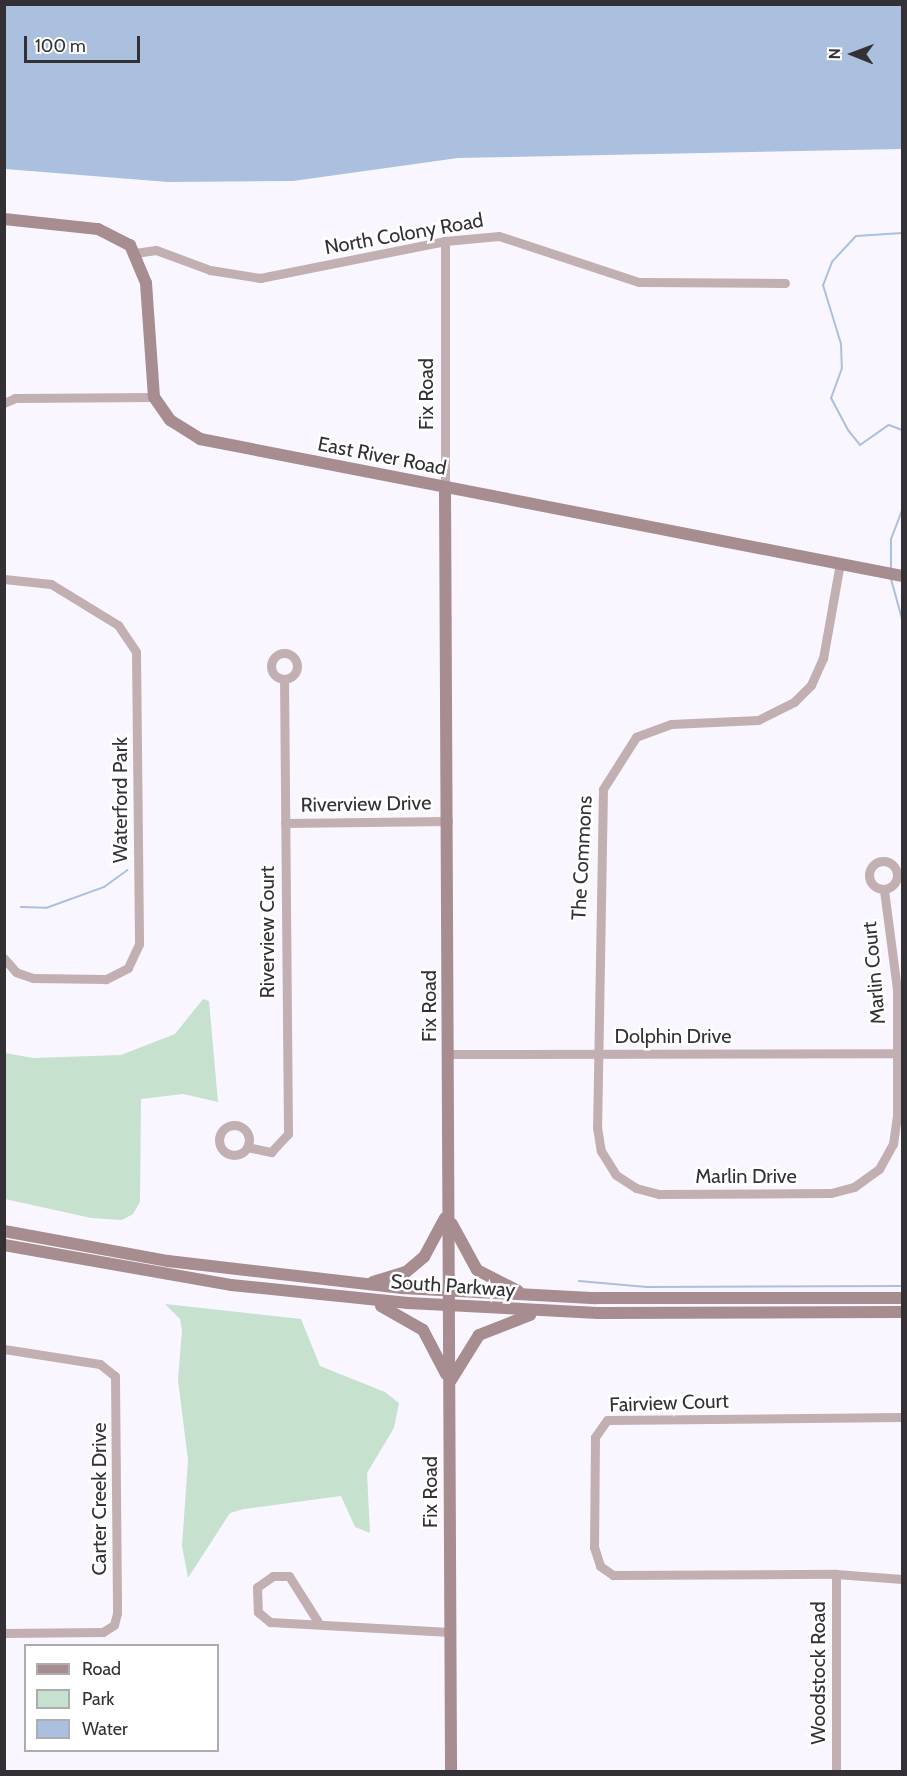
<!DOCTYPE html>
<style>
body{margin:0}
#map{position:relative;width:907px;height:1776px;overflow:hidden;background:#faf6ff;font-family:Cabin,sans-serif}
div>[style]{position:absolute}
.green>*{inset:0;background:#c7e1cf}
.water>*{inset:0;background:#aac0de}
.stream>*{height:2px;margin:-1px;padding:0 1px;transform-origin:1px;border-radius:1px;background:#aac0de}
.street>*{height:9px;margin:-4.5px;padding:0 4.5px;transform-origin:4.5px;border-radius:4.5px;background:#c2afb2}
.street>.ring{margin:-4.5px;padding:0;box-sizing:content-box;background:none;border:9px solid #c2afb2;border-radius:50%}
.secondary>*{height:12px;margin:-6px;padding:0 6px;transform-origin:6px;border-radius:6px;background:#a78c90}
span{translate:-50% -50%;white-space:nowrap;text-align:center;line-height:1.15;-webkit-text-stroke:5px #fff;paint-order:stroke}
.street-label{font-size:20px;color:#333036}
.frame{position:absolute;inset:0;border:6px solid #333036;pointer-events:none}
.legend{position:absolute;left:24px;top:1644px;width:195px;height:108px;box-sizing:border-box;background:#fff;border:2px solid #adacaf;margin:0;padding:8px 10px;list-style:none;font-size:18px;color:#333036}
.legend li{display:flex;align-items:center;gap:12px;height:30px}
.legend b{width:30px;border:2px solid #adacaf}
.north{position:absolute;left:823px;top:24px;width:60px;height:60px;-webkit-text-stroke:4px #fff;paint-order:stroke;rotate:271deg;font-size:16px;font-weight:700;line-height:24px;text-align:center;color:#333036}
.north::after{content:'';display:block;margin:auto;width:21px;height:27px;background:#333036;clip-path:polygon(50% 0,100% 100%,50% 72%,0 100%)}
.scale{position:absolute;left:24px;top:36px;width:116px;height:27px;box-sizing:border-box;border:3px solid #333036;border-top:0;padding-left:8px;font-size:18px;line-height:21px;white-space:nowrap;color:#333036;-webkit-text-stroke:4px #fff;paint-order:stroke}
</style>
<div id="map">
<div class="green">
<i style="clip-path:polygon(203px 999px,209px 1001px,218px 1102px,183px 1094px,141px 1099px,140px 1202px,133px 1214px,122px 1220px,91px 1218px,5px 1199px,5px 1053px,33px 1058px,121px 1055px,175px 1034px)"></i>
<i style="clip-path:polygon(165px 1304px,301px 1319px,320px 1366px,385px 1392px,399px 1403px,394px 1428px,367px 1473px,370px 1533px,355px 1527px,341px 1496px,244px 1509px,230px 1513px,188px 1578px,182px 1546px,188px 1460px,178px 1380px,182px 1330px,180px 1319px)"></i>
</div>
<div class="water">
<i style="clip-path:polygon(4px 5px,902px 5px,902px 149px,458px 158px,293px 181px,168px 182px,5px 169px)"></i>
</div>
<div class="stream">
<i style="left:902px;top:233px;width:46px;rotate:176.3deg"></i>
<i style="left:856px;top:236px;width:35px;rotate:133deg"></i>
<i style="left:832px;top:262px;width:25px;rotate:111deg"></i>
<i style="left:823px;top:285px;width:62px;rotate:73deg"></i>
<i style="left:841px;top:344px;width:24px;rotate:88deg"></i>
<i style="left:842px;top:368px;width:32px;rotate:110deg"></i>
<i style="left:831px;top:398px;width:36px;rotate:62deg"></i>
<i style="left:848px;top:430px;width:19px;rotate:51deg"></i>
<i style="left:860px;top:445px;width:35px;rotate:-35deg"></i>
<i style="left:889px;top:425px;width:14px;rotate:21deg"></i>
<i style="left:891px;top:570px;width:31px;rotate:-90deg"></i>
<i style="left:891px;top:539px;width:31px;rotate:-69deg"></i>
<i style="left:891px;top:579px;width:41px;rotate:74.6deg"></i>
<i style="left:21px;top:907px;width:25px;rotate:2deg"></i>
<i style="left:46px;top:908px;width:62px;rotate:-19.9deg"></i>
<i style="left:104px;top:887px;width:29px;rotate:-36deg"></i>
<i style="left:579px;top:1281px;width:68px;rotate:5deg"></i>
<i style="left:647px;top:1287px;width:255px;rotate:-0.2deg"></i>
</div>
<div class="street">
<i style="left:135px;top:253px;width:21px;rotate:-8deg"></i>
<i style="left:156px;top:250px;width:58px;rotate:20.3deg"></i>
<i style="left:210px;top:270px;width:51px;rotate:9.1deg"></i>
<i style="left:260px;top:278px;width:189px;rotate:-11.3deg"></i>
<i style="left:445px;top:241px;width:54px;rotate:-5.3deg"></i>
<i style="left:499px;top:236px;width:147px;rotate:18.2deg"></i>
<i style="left:639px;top:282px;width:146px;rotate:0.4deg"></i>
<i style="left:4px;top:403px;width:12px;rotate:-24deg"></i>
<i style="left:15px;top:398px;width:139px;rotate:-0.4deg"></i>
<i style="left:445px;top:488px;width:247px;rotate:-90deg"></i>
<i style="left:840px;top:563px;width:97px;rotate:100.1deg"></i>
<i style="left:823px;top:658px;width:30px;rotate:114deg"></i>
<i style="left:811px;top:685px;width:24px;rotate:135deg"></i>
<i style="left:794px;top:702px;width:40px;rotate:153.4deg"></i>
<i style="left:758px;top:720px;width:87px;rotate:177.4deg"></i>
<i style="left:671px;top:724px;width:37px;rotate:160deg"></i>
<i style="left:636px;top:737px;width:62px;rotate:122.4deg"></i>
<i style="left:603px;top:789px;width:338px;rotate:91deg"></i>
<i style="left:597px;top:1127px;width:24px;rotate:81deg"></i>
<i style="left:601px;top:1151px;width:28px;rotate:58deg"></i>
<i style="left:616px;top:1175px;width:24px;rotate:33deg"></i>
<i style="left:636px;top:1188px;width:24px;rotate:15deg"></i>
<i style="left:659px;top:1194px;width:172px;rotate:-0.3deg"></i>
<i style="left:831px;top:1193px;width:24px;rotate:-15deg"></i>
<i style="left:854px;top:1187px;width:31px;rotate:-36deg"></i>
<i style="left:879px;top:1169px;width:29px;rotate:-61deg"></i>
<i style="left:893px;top:1144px;width:29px;rotate:-82deg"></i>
<i style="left:897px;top:1115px;width:126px;rotate:-90deg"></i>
<i style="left:897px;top:989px;width:100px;rotate:-97.5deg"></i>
<i style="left:4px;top:579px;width:47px;rotate:6.1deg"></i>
<i style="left:51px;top:584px;width:79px;rotate:31.5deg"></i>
<i style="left:118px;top:625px;width:32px;rotate:56deg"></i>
<i style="left:136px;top:652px;width:292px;rotate:89.4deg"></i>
<i style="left:139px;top:944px;width:26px;rotate:115deg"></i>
<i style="left:128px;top:968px;width:25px;rotate:153deg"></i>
<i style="left:106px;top:979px;width:73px;rotate:-179.2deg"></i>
<i style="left:33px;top:978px;width:18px;rotate:-161deg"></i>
<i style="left:16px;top:972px;width:18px;rotate:-131deg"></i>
<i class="ring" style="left:271px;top:653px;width:17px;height:17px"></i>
<i style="left:285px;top:823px;width:163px;rotate:-0.7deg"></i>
<i class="ring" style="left:869px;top:861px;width:19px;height:19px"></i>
<i style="left:448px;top:1054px;width:449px;rotate:-0.1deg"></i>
<i class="ring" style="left:219px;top:1125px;width:21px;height:21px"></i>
<i style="left:247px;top:1147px;width:25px;rotate:12deg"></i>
<i style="left:271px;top:1152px;width:25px;rotate:-47deg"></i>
<i style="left:288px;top:1134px;width:455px;rotate:-90.5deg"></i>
<i style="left:4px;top:1349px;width:97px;rotate:8.9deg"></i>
<i style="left:100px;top:1364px;width:19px;rotate:39deg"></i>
<i style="left:115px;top:1376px;width:237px;rotate:89.5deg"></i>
<i style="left:117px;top:1613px;width:12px;rotate:104deg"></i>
<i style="left:114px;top:1625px;width:13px;rotate:148deg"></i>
<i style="left:103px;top:1632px;width:99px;rotate:179.4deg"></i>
<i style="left:902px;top:1417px;width:295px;rotate:179.4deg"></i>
<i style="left:607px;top:1420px;width:21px;rotate:125deg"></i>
<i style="left:595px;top:1437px;width:110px;rotate:90.5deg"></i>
<i style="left:594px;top:1547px;width:20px;rotate:72deg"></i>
<i style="left:600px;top:1566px;width:16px;rotate:35deg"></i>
<i style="left:613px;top:1575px;width:223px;rotate:-0.3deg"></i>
<i style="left:836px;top:1574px;width:66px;rotate:4.3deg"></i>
<i style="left:318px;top:1622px;width:54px;rotate:-122.2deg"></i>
<i style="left:289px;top:1576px;width:16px;rotate:180deg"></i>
<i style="left:273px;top:1576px;width:19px;rotate:145deg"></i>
<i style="left:257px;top:1587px;width:25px;rotate:88deg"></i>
<i style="left:258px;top:1612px;width:16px;rotate:40deg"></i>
<i style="left:270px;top:1622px;width:180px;rotate:3.2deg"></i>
<i style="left:836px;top:1772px;width:198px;rotate:-90deg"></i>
</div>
<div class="secondary">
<i style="left:4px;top:219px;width:95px;rotate:6.1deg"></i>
<i style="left:98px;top:229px;width:36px;rotate:27deg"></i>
<i style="left:130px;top:245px;width:41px;rotate:67.2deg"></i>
<i style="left:146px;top:283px;width:114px;rotate:86deg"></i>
<i style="left:154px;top:397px;width:28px;rotate:55deg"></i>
<i style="left:170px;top:420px;width:36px;rotate:32deg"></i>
<i style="left:200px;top:439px;width:715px;rotate:11.04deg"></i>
<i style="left:445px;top:488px;width:1284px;rotate:89.73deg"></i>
<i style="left:452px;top:1224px;width:52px;rotate:61.5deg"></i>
<i style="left:477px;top:1270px;width:46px;rotate:27.1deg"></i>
<i style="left:4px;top:1231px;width:167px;rotate:10.4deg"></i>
<i style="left:168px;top:1261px;width:236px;rotate:6.6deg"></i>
<i style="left:402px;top:1288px;width:194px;rotate:3deg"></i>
<i style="left:596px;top:1298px;width:306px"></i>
<i style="left:4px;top:1245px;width:230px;rotate:10deg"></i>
<i style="left:231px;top:1285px;width:178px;rotate:5.8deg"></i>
<i style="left:408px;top:1303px;width:190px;rotate:3deg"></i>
<i style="left:598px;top:1313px;width:304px;rotate:-0.2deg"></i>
<i style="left:373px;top:1282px;width:34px;rotate:-17deg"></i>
<i style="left:406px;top:1272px;width:23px;rotate:-40deg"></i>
<i style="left:424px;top:1257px;width:44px;rotate:-61.7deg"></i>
<i style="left:381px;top:1306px;width:48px;rotate:29.7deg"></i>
<i style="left:423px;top:1330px;width:50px;rotate:62.4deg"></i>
<i style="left:451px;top:1380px;width:53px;rotate:-58.1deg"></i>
<i style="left:479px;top:1335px;width:55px;rotate:-21.4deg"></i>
</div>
<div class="street-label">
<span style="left:404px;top:234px;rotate:-10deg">North Colony Road</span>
<span style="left:426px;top:394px;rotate:-90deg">Fix Road</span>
<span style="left:382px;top:456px;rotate:11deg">East River Road</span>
<span style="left:120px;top:800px;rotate:-90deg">Waterford Park</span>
<span style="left:366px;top:804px;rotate:-1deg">Riverview Drive</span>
<span style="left:582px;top:858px;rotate:-87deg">The Commons</span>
<span style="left:267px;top:932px;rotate:-90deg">Riverview Court</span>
<span style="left:874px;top:973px;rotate:-95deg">Marlin Court</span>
<span style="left:429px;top:1006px;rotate:-90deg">Fix Road</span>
<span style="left:673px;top:1036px">Dolphin Drive</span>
<span style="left:746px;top:1176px">Marlin Drive</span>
<span style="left:453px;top:1286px;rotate:4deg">South Parkway</span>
<span style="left:669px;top:1403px;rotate:-2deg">Fairview Court</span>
<span style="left:430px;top:1492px;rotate:-90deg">Fix Road</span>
<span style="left:99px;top:1499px;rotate:-90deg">Carter Creek Drive</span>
<span style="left:818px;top:1673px;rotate:-90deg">Woodstock Road</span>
</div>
<div class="frame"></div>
<ul class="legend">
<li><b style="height:8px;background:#a78c90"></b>Road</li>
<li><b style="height:16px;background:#c7e1cf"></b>Park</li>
<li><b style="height:16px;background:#aac0de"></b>Water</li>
</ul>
<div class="north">N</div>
<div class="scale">100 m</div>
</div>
